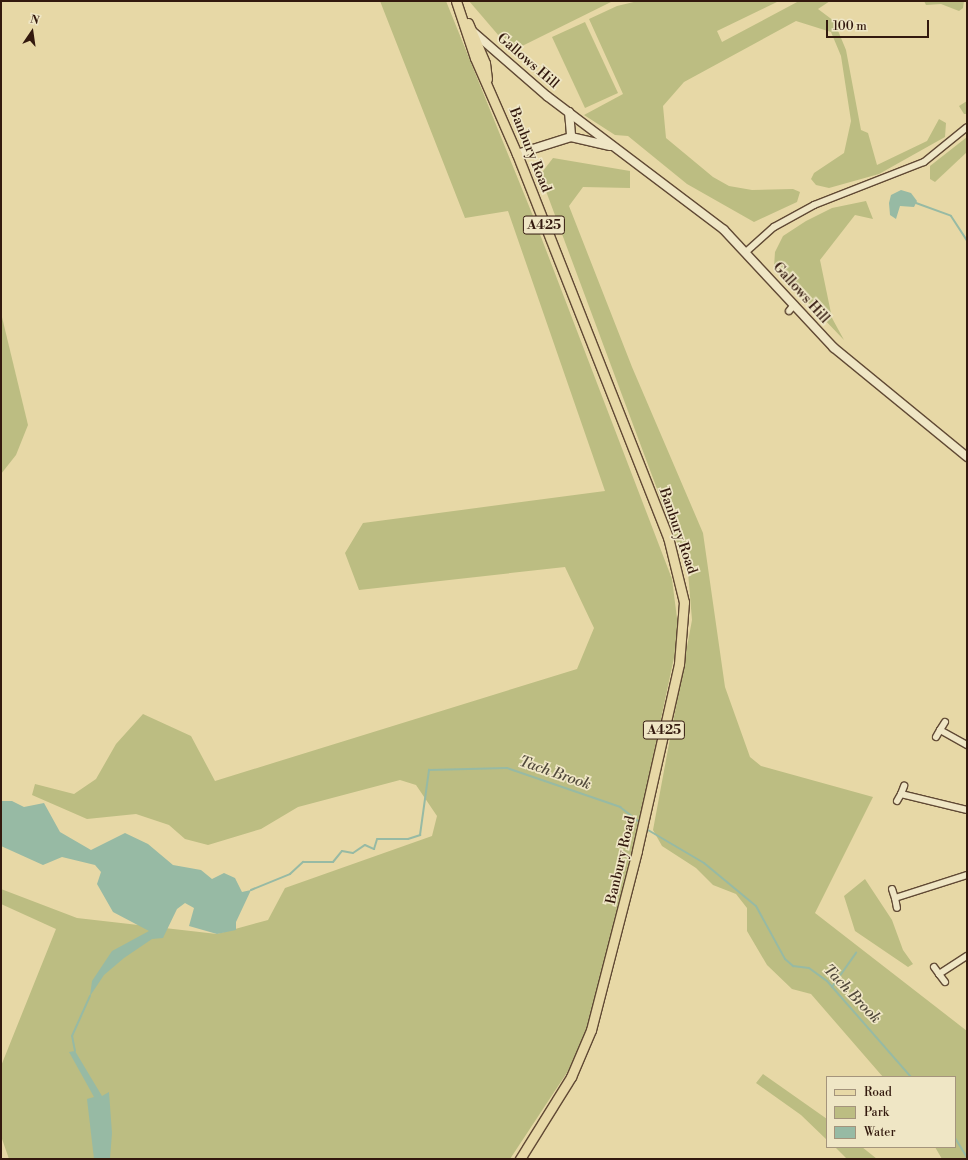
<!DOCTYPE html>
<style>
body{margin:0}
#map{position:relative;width:968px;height:1160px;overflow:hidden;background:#e7d8a6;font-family:"Libre Bodoni",serif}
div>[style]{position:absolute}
.green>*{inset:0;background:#bcbd82}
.water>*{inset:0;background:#97baa4}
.stream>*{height:2px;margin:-1px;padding:0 1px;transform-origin:1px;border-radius:1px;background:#97baa4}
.roads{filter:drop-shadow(1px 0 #604934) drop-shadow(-1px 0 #604934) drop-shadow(0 1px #604934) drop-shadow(0 -1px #604934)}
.street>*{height:6px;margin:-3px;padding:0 3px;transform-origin:3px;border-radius:3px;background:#efe6c5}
.secondary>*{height:8px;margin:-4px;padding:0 4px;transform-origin:4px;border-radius:4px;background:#efe6c5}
.primary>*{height:9px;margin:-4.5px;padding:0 4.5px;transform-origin:4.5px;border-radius:4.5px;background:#e7d8a6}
span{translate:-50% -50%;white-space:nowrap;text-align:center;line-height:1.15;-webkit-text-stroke:3.5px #efe6c5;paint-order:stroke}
.shield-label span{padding:1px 3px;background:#efe6c5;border:1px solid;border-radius:3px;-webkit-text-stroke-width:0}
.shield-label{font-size:13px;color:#33190e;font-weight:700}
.street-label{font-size:14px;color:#33190e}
.water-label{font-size:15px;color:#51493b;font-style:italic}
.frame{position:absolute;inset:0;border:2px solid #33190e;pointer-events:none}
.legend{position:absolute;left:826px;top:1076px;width:130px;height:72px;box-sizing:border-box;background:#efe6c5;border:1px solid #a4947c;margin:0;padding:5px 7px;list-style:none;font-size:12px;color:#33190e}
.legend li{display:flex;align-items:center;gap:8px;height:20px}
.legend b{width:20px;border:1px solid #a4947c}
.north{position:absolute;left:12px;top:12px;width:40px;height:40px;-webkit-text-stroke:3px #efe6c5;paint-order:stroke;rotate:13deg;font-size:11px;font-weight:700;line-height:16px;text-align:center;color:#33190e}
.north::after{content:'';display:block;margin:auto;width:14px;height:18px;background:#33190e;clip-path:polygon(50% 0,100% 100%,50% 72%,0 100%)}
.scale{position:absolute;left:826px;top:20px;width:103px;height:18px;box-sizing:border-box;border:2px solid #33190e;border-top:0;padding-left:5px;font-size:12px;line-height:14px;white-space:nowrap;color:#33190e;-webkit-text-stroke:3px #efe6c5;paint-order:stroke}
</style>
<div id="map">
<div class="green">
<i style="clip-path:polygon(380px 1px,446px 1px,533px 216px,672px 579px,679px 634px,641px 813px,587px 1030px,568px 1071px,510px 1159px,9px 1159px,1px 1136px,1px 1066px,56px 929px,1px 904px,1px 889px,77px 918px,217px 934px,268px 920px,285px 888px,432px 836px,437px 816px,416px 785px,400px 780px,298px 807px,261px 829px,208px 845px,185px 839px,169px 825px,136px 814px,87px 819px,32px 795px,35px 784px,74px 794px,96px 779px,116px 744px,143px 714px,191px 736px,215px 781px,577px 669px,594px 628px,565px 567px,359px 590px,345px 553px,363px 523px,605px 491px,508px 211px,465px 218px)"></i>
<i style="clip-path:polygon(469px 1px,613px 1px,512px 51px)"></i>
<i style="clip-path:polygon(638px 1px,779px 1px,717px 31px,722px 42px,799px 1px,830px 1px,818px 9px,834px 21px,846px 50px,861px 130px,868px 133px,877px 165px,927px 141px,939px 119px,946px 123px,945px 137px,879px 174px,829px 188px,816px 185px,811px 179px,814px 173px,844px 153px,851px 121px,841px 56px,831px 32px,796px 21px,684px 82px,663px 106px,666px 138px,713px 177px,729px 186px,752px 190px,793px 189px,800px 192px,797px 202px,754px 222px,687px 184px,628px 136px,615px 135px,584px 115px,623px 94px,589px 19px,617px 6px)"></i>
<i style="clip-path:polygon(924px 1px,964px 1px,963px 8px,959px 11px,941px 4px,926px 5px)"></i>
<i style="clip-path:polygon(585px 22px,618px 93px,585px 108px,552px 37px)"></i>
<i style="clip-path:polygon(967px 101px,967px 114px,964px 114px,959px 106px)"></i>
<i style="clip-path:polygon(967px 137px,967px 152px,935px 182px,930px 179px,930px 166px)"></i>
<i style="clip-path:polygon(553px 158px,630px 171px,630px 188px,583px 187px,569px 206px,632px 367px,703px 533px,725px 687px,750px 757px,761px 766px,873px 797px,815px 913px,967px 1031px,967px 1159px,942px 1159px,935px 1147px,955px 1147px,955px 1077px,883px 1077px,811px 994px,792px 989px,767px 965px,747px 931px,747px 908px,736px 894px,713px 885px,696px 868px,662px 846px,653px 830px,692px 620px,688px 572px,540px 175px)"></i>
<i style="clip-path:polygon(866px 201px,873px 219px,855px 215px,820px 260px,832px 318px,844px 340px,774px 267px,775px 252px,783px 236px,806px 221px,832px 208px)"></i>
<i style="clip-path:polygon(1px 313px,28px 425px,16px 455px,1px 474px)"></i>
<i style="clip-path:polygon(865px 879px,892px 920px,903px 950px,913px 964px,908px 967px,855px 931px,844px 896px)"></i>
<i style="clip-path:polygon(763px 1074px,827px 1119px,827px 1140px,801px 1115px,756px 1083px)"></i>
<i style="clip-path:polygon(835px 1147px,862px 1147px,877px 1159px,847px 1159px)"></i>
</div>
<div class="water">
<i style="clip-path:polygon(901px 190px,911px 193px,917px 201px,914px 207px,900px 206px,896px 219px,890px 215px,889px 203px,891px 195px)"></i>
<i style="clip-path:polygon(1px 801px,12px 801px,24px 807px,44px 803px,60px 832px,91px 850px,125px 833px,148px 844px,173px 865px,201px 870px,212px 879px,224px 873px,235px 878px,242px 892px,251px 890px,236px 922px,236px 930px,217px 934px,189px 926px,194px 908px,185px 903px,177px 909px,163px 938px,152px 939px,124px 958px,104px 975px,90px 996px,92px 981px,112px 951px,149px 931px,113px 912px,97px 884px,101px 872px,95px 865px,62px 857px,43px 865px,1px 846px)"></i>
<i style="clip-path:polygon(75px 1051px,102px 1096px,109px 1092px,112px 1133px,110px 1159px,94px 1159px,87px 1099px,94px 1097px,69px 1052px)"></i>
</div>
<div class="stream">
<i style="left:916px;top:203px;width:37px;rotate:20deg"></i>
<i style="left:951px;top:216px;width:30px;rotate:57deg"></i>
<i style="left:648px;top:830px;width:65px;rotate:30.5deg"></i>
<i style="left:704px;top:863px;width:67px;rotate:39.6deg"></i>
<i style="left:756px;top:906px;width:60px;rotate:61.3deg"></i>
<i style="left:785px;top:959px;width:11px;rotate:41deg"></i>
<i style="left:793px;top:966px;width:16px;rotate:7deg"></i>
<i style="left:809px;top:968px;width:22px;rotate:36deg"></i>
<i style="left:827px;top:981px;width:128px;rotate:48.8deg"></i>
<i style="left:251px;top:890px;width:42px;rotate:-22.3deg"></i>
<i style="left:290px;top:874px;width:18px;rotate:-43deg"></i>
<i style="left:303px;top:862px;width:30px"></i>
<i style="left:333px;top:862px;width:14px;rotate:-51deg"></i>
<i style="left:342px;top:851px;width:11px;rotate:10deg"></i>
<i style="left:353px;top:853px;width:14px;rotate:-34deg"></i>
<i style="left:365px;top:845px;width:10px;rotate:24deg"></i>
<i style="left:374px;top:849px;width:10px;rotate:-73deg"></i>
<i style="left:377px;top:839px;width:31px"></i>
<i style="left:408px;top:839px;width:13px;rotate:-18deg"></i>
<i style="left:420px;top:835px;width:66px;rotate:-82.1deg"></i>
<i style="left:429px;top:770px;width:78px;rotate:-1.5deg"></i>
<i style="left:507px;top:768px;width:120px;rotate:19deg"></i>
<i style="left:620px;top:807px;width:23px;rotate:38deg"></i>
<i style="left:832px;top:987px;width:42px;rotate:-54.8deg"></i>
<i style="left:75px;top:1051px;width:15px;rotate:-101deg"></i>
<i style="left:72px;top:1036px;width:44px;rotate:-65.8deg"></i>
<i style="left:955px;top:1138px;width:22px;rotate:58deg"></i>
</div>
<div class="roads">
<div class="street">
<i style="left:747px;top:251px;width:36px;rotate:-42deg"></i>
<i style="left:774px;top:227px;width:46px;rotate:-28.8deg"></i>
<i style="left:814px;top:205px;width:118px;rotate:-21.4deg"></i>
<i style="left:924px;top:162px;width:55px;rotate:-39.1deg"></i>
<i style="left:789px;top:311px;width:6px;rotate:-51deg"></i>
<i style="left:945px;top:722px;width:9px;rotate:122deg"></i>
<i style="left:940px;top:730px;width:31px;rotate:29deg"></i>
<i style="left:936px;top:737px;width:8px;rotate:-60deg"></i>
<i style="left:901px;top:794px;width:9px;rotate:-69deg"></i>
<i style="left:897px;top:801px;width:8px;rotate:-60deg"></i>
<i style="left:901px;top:794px;width:68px;rotate:13.6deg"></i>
<i style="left:892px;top:889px;width:9px;rotate:72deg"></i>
<i style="left:895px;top:898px;width:76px;rotate:-17.7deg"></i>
<i style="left:895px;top:898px;width:10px;rotate:79deg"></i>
<i style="left:934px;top:967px;width:9px;rotate:54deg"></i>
<i style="left:939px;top:974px;width:33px;rotate:-33deg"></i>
<i style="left:939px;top:974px;width:10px;rotate:53deg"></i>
</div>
<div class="secondary">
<i style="left:471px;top:30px;width:101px;rotate:41deg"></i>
<i style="left:547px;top:96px;width:222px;rotate:37.1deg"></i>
<i style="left:724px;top:230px;width:161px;rotate:47deg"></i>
<i style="left:834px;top:348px;width:172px;rotate:39.3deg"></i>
<i style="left:569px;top:112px;width:25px;rotate:85deg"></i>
<i style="left:517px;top:154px;width:57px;rotate:-17.5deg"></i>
<i style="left:571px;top:137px;width:40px;rotate:13deg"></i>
</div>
<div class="primary">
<i style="left:456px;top:1px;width:60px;rotate:71.6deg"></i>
<i style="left:475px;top:58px;width:105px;rotate:66.4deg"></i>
<i style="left:517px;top:154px;width:412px;rotate:68.5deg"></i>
<i style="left:668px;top:537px;width:67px;rotate:76.2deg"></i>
<i style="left:684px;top:602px;width:62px;rotate:94.6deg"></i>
<i style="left:679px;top:664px;width:192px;rotate:102.7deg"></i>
<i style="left:637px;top:851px;width:185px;rotate:104.4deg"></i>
<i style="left:591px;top:1030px;width:51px;rotate:113.1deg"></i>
<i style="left:571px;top:1077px;width:97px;rotate:121.9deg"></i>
<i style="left:468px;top:23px;width:43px;rotate:67deg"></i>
<i style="left:485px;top:63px;width:16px;rotate:83deg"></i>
</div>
</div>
<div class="shield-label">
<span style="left:544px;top:225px">A425</span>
<span style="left:664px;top:730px">A425</span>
</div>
<div class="street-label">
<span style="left:528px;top:61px;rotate:41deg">Gallows Hill</span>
<span style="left:530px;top:150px;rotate:68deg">Banbury Road</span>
<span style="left:801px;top:293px;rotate:48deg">Gallows Hill</span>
<span style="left:678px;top:531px;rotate:71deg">Banbury Road</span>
<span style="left:621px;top:860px;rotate:-77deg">Banbury Road</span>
</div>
<div class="water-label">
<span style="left:555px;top:773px;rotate:19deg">Tach Brook</span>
<span style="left:852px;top:994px;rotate:46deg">Tach Brook</span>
</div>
<div class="frame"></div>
<ul class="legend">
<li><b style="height:5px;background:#e7d8a6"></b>Road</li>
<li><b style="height:11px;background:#bcbd82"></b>Park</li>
<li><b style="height:11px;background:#97baa4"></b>Water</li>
</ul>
<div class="north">N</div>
<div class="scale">100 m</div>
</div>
